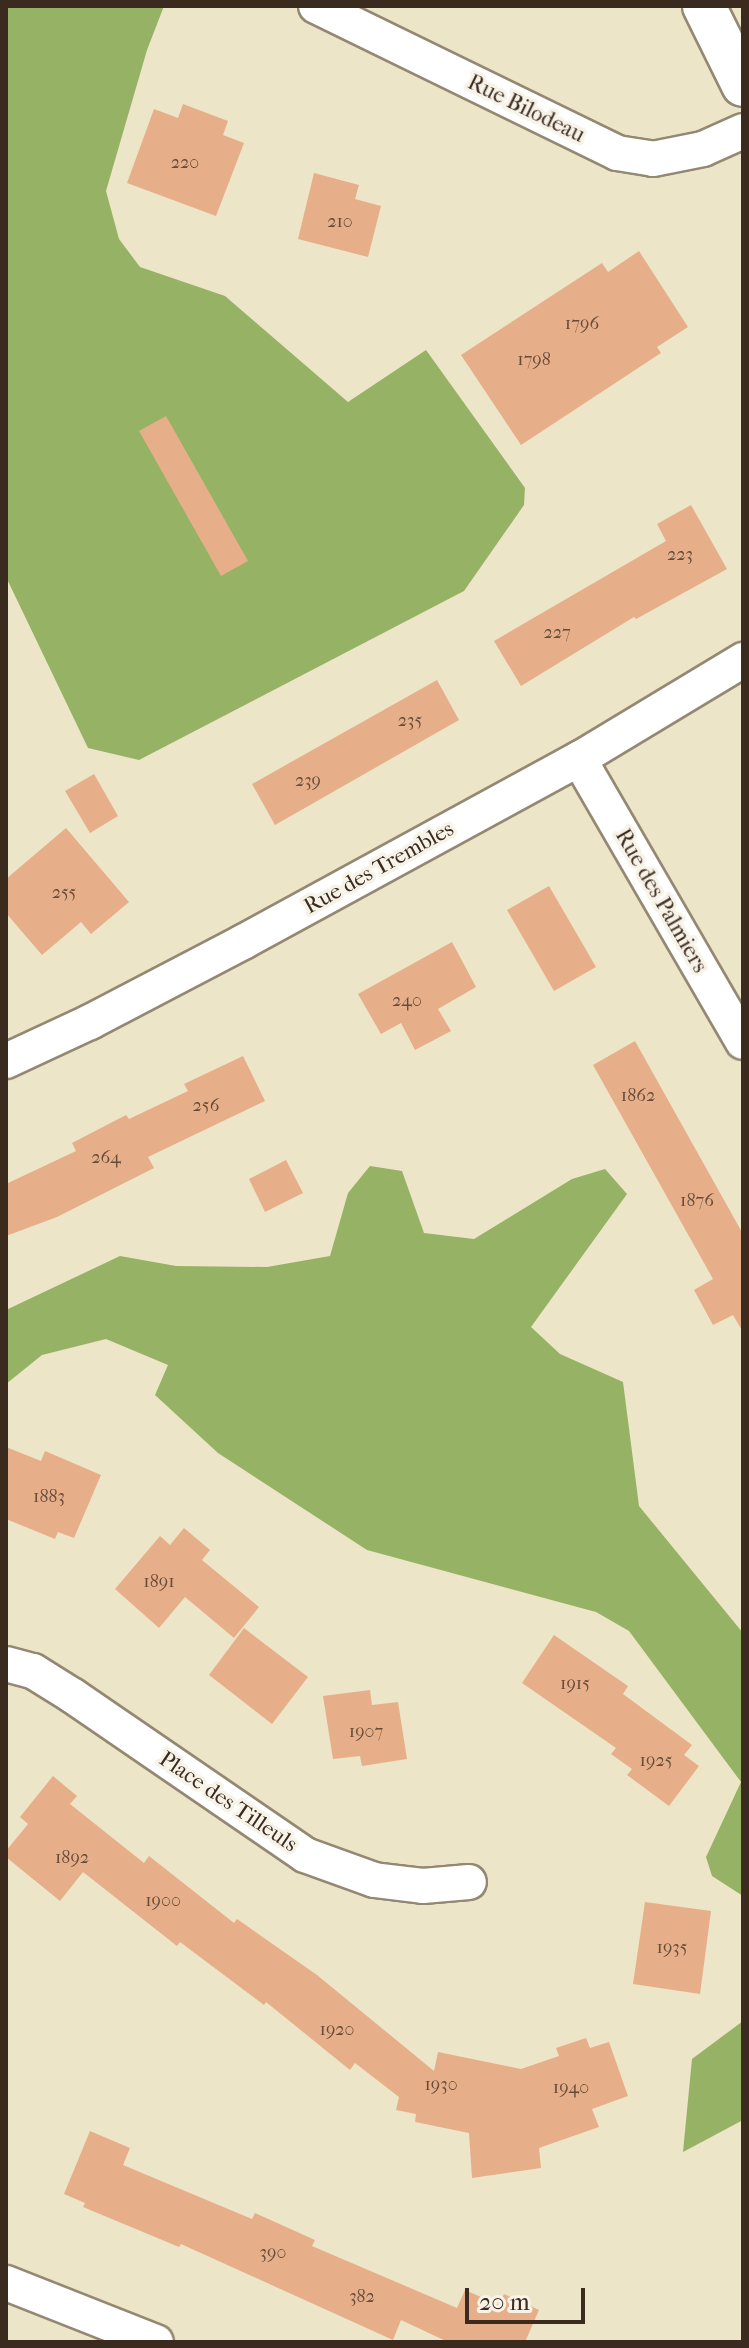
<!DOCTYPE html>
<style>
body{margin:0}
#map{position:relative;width:749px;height:2348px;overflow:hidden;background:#ece5c8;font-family:"IM FELL French Canon",serif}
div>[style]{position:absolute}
.forest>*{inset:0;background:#96b264}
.building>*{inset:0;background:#e7af89}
.roads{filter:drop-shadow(2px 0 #948873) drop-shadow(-2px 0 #948873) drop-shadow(0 2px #948873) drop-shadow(0 -2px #948873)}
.minor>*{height:34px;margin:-17px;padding:0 17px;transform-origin:17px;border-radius:17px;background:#fff}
.tertiary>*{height:42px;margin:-21px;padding:0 21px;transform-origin:21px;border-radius:21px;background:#fff}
span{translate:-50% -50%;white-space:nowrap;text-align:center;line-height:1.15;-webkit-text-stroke:7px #f7f3e8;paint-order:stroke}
.number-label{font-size:18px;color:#664b39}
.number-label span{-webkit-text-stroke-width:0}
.street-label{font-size:22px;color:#3b2a1e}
.frame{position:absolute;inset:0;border:8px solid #3b2a1e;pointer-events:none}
.scale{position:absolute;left:465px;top:2288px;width:120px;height:36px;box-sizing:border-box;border:4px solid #3b2a1e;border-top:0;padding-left:10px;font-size:24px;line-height:28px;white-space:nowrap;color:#3b2a1e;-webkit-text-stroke:6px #f7f3e8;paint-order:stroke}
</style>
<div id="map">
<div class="forest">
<i style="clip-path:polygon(6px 6px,164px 6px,147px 50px,106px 191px,119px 239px,140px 267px,225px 296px,348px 402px,426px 350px,525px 488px,524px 505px,464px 591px,139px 760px,88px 748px,6px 577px)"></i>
<i style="clip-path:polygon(370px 1166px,402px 1171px,424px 1233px,474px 1239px,572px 1179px,605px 1169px,627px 1194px,531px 1327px,560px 1354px,623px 1382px,639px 1506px,743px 1633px,743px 1896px,712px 1876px,706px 1857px,741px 1782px,629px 1631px,596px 1612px,367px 1550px,218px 1453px,155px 1395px,168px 1365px,106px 1339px,42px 1355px,6px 1384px,6px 1310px,120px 1256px,176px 1266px,267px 1267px,330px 1256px,348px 1193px)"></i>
<i style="clip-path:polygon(743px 2021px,743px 2120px,683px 2152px,692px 2059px)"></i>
</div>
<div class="building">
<i style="clip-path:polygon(183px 104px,228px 121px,223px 135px,244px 143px,216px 216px,127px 183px,154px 109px,178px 118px)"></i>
<i style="clip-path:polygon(314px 173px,359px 185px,355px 199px,381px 206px,368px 257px,298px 239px)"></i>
<i style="clip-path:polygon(639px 251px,688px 327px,657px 347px,661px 353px,521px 445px,461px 355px,602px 263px,608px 272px)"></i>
<i style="clip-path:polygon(166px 416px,248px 561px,221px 576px,139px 431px)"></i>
<i style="clip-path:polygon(691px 505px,727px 569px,636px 619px,634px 617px,521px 686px,494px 641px,666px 541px,657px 524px)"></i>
<i style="clip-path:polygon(437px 680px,459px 720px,275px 825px,252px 784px)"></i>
<i style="clip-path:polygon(94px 774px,118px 816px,90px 833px,65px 791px)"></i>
<i style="clip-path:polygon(66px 828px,129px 902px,91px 934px,81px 922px,42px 955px,6px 913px,6px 879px)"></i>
<i style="clip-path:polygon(549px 886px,596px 967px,554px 991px,507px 910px)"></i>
<i style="clip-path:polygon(452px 942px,476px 987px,438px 1009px,451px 1031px,415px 1050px,401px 1023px,381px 1034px,358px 994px)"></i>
<i style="clip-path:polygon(635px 1041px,743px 1234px,743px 1332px,733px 1315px,713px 1325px,694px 1290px,713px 1279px,593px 1065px)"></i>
<i style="clip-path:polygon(243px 1056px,265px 1101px,148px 1157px,154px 1168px,57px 1217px,6px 1236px,6px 1184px,76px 1151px,72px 1143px,126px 1115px,129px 1119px,188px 1091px,184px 1084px)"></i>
<i style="clip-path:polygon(286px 1160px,303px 1193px,265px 1212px,249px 1179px)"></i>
<i style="clip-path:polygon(6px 1447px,41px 1461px,45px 1451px,101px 1475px,74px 1538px,58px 1532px,55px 1539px,6px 1519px)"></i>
<i style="clip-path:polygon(184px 1528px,210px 1550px,202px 1560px,259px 1607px,234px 1638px,185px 1597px,159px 1628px,115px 1589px,160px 1536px,170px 1545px)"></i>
<i style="clip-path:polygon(244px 1628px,308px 1677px,272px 1724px,209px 1675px)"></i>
<i style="clip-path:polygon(554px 1635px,628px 1686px,623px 1694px,692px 1745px,684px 1755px,699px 1766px,669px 1806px,627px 1775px,632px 1769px,611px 1754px,616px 1748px,522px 1683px)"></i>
<i style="clip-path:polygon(370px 1690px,372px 1705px,398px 1702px,407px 1759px,362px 1766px,360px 1756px,333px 1759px,323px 1696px)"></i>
<i style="clip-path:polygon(53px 1776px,77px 1796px,70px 1804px,144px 1863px,149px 1856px,234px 1923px,237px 1919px,317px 1975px,434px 2071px,438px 2052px,521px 2069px,559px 2056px,556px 2048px,586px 2038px,590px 2048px,609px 2042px,628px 2096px,592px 2109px,599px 2127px,539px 2148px,541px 2168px,472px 2178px,469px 2133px,415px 2122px,416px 2114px,396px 2110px,399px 2097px,355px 2063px,350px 2070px,266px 2002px,264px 2005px,180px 1942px,177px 1946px,83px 1872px,60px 1901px,6px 1857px,6px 1851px,28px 1824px,20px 1817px)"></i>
<i style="clip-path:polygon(645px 1902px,711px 1911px,700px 1994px,633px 1984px)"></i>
<i style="clip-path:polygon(90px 2131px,130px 2148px,123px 2165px,252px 2219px,255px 2213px,315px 2240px,312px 2246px,457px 2308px,465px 2290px,499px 2305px,504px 2294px,539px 2310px,525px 2342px,448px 2342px,401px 2320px,393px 2340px,181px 2244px,179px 2247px,83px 2207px,85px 2203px,64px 2194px)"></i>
</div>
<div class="roads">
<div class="minor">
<i style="left:316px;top:6px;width:335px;rotate:26deg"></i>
<i style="left:617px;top:153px;width:36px;rotate:9deg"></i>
<i style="left:653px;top:159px;width:51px;rotate:-11.3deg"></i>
<i style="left:703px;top:149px;width:44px;rotate:-24.2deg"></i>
<i style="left:579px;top:759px;width:327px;rotate:59.9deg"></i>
<i style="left:6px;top:1061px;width:93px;rotate:-24.9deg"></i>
<i style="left:90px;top:1022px;width:173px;rotate:-27.6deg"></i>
<i style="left:243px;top:942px;width:383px;rotate:-28.6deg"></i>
<i style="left:579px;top:759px;width:192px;rotate:-31.1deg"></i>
<i style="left:6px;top:1664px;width:28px;rotate:15deg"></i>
<i style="left:33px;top:1671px;width:47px;rotate:32deg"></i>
<i style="left:73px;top:1696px;width:281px;rotate:34.4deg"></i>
<i style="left:305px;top:1855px;width:73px;rotate:19.9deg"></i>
<i style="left:374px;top:1880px;width:49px;rotate:7deg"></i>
<i style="left:423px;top:1886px;width:46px;rotate:-5deg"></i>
<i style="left:6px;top:2283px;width:161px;rotate:21.5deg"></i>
</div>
<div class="tertiary">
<i style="left:704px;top:6px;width:88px;rotate:63.7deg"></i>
</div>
</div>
<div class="number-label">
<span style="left:185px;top:163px">220</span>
<span style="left:340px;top:222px">210</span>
<span style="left:582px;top:324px">1796</span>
<span style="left:534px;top:360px">1798</span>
<span style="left:680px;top:555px">223</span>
<span style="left:557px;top:633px">227</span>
<span style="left:410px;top:721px">235</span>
<span style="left:308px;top:781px">239</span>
<span style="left:64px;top:893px">255</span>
<span style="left:407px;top:1001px">240</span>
<span style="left:638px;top:1096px">1862</span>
<span style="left:206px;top:1106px">256</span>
<span style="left:106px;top:1158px">264</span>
<span style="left:697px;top:1201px">1876</span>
<span style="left:49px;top:1497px">1883</span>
<span style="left:159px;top:1582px">1891</span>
<span style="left:575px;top:1684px">1915</span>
<span style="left:366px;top:1732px">1907</span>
<span style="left:656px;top:1761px">1925</span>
<span style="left:72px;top:1858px">1892</span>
<span style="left:163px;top:1901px">1900</span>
<span style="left:672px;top:1948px">1935</span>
<span style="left:337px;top:2030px">1920</span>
<span style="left:441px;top:2085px">1930</span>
<span style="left:571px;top:2088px">1940</span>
<span style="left:273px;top:2253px">390</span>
<span style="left:362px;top:2297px">382</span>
</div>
<div class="street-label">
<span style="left:526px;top:109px;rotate:26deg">Rue Bilodeau</span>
<span style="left:379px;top:868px;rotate:-29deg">Rue des Trembles</span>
<span style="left:661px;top:901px;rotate:60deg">Rue des Palmiers</span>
<span style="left:228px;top:1802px;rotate:34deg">Place des Tilleuls</span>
</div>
<div class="frame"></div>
<div class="scale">20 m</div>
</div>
